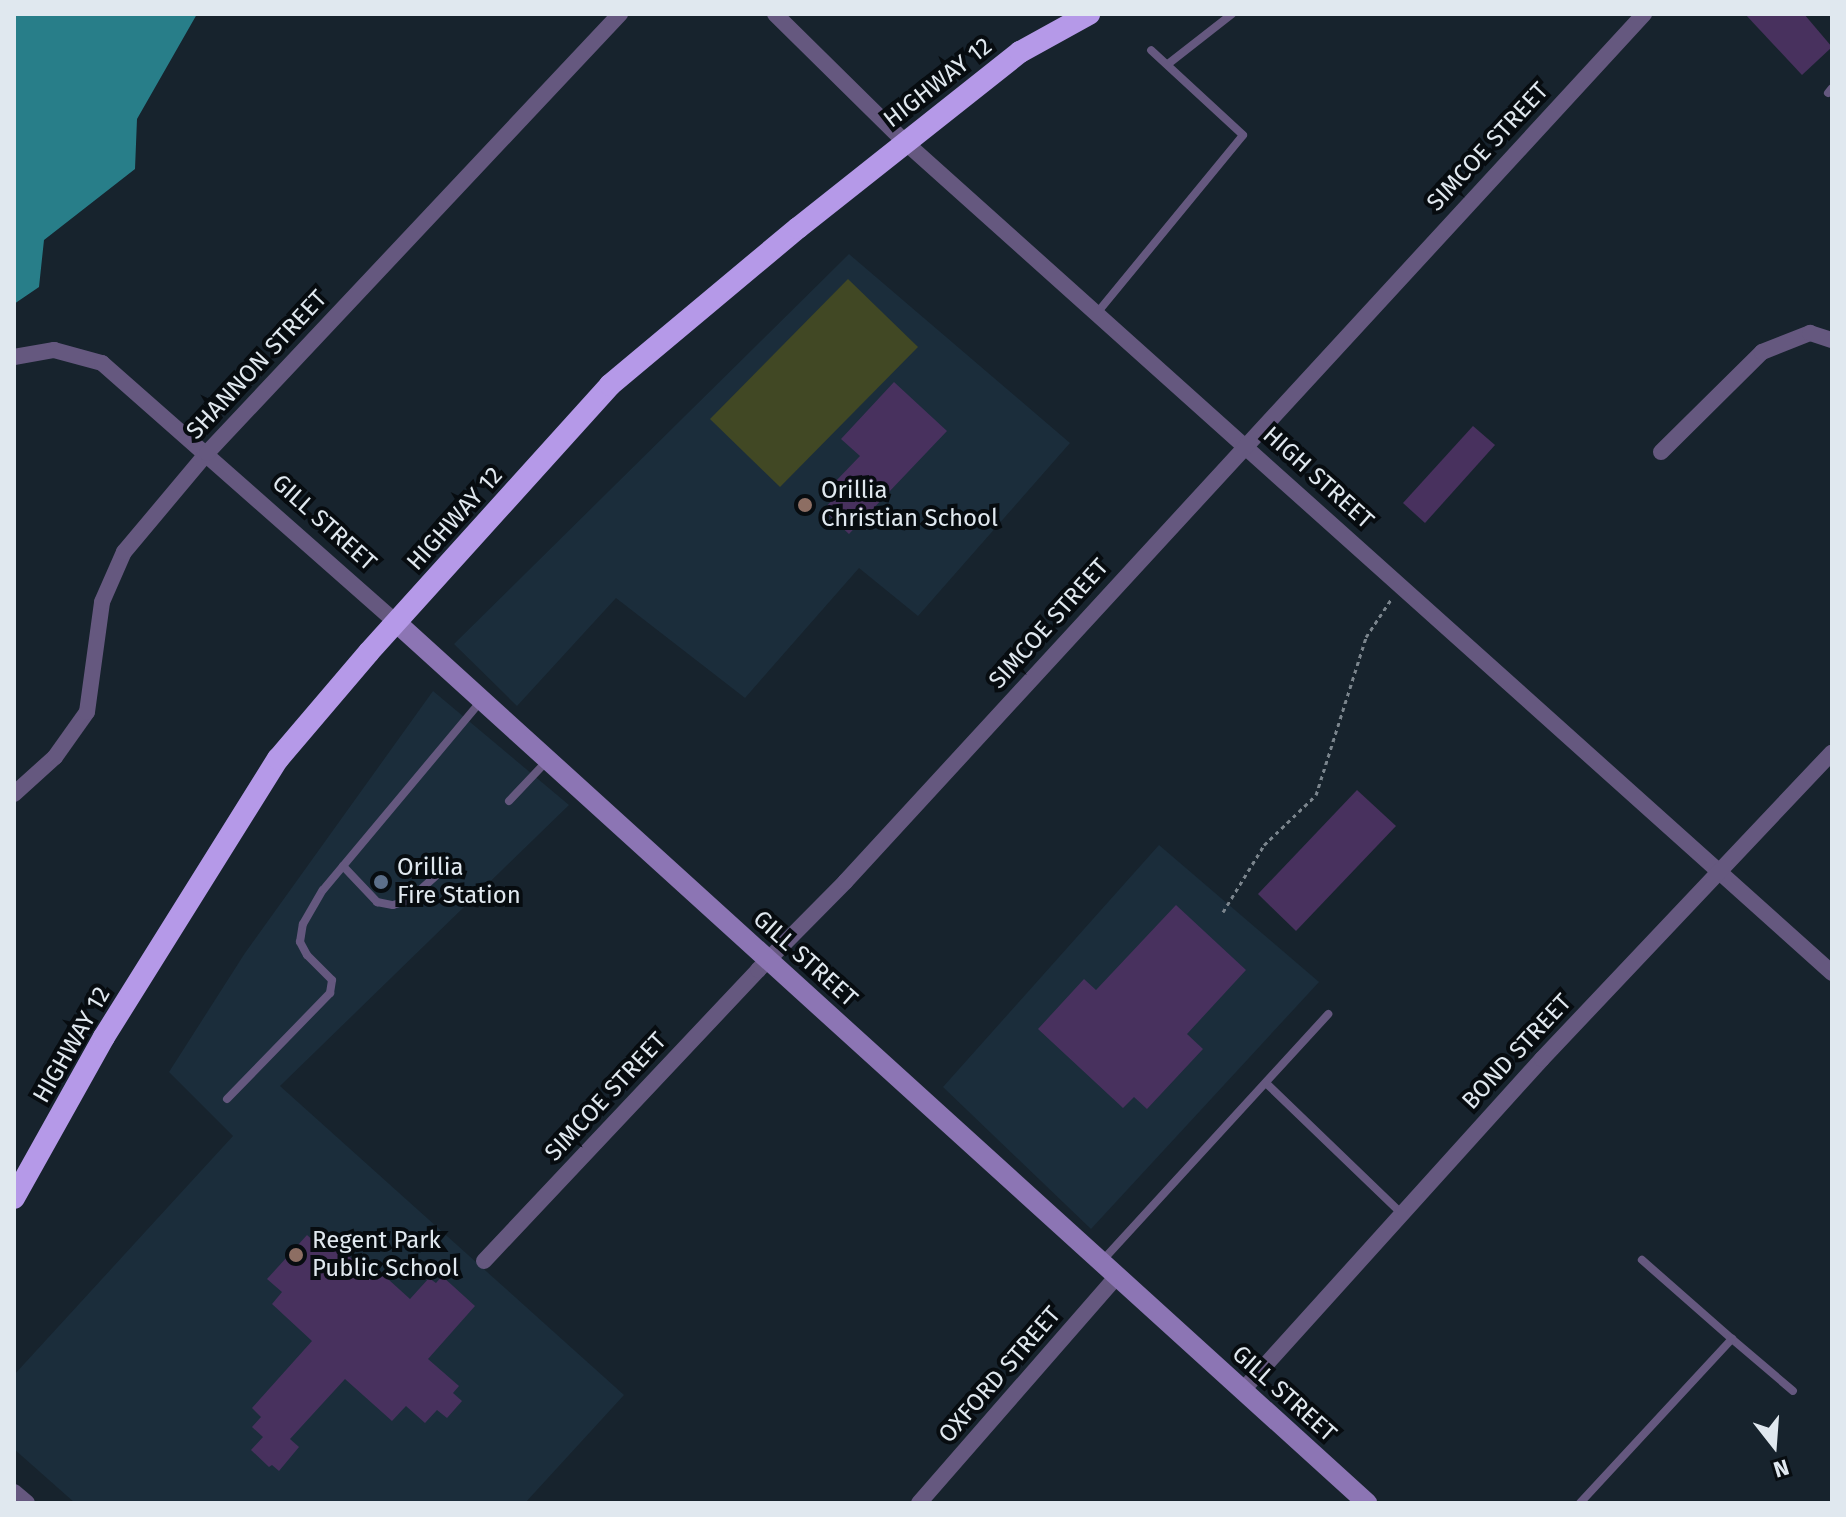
<!DOCTYPE html>
<style>
body{margin:0}
#map{position:relative;width:1846px;height:1517px;overflow:hidden;background:#17232d;font-family:"Fira Sans",sans-serif}
div>[style]{position:absolute}
.built>*{inset:0;background:#1b2d3b}
.green>*{inset:0;background:#414824}
.water>*{inset:0;background:#287e89}
.building>*{inset:0;background:#48315e}
.path>*{height:3px;margin-top:-1.5px;transform-origin:0;background:repeating-linear-gradient(90deg,#7b858d 0 4px,transparent 0 8px)}
.service>*{height:8px;margin:-4px;padding:0 4px;transform-origin:4px;border-radius:4px;background:#65587f}
.minor>*{height:16px;margin:-8px;padding:0 8px;transform-origin:8px;border-radius:8px;background:#65587f}
.secondary>*{height:20px;margin:-10px;padding:0 10px;transform-origin:10px;border-radius:10px;background:#8c75b4}
.trunk>*{height:22px;margin:-11px;padding:0 11px;transform-origin:11px;border-radius:11px;background:#b599e8}
.dots>*{width:22px;height:22px;translate:-50% -50%;box-sizing:border-box;border:4px solid #070c10;border-radius:50%}
span{translate:-50% -50%;white-space:nowrap;text-align:center;line-height:1.15;-webkit-text-stroke:8px #070c10;paint-order:stroke}
.street-label{font-size:24px;color:#e0e8ef}
.poi-label{font-size:24px;color:#e0e8ef}
.left{translate:0 -50%;text-align:left}
.frame{position:absolute;inset:0;border:16px solid #e0e8ef;pointer-events:none}
.north{position:absolute;left:1734px;top:1405px;width:80px;height:80px;-webkit-text-stroke:6px #070c10;paint-order:stroke;rotate:163deg;font-size:22px;font-weight:700;line-height:32px;text-align:center;color:#e0e8ef}
.north::after{content:'';display:block;margin:auto;width:28px;height:36px;background:#e0e8ef;clip-path:polygon(50% 0,100% 100%,50% 72%,0 100%)}
</style>
<div id="map">
<div class="built">
<i style="clip-path:polygon(849px 254px,1070px 443px,918px 616px,859px 568px,745px 698px,616px 598px,517px 706px,454px 644px)"></i>
<i style="clip-path:polygon(433px 691px,569px 805px,280px 1086px,624px 1395px,525px 1503px,75px 1503px,14px 1449px,14px 1375px,233px 1136px,169px 1072px,245px 953px)"></i>
<i style="clip-path:polygon(1159px 845px,1319px 982px,1091px 1229px,943px 1087px)"></i>
</div>
<div class="green">
<i style="clip-path:polygon(848px 279px,918px 347px,780px 487px,710px 419px)"></i>
</div>
<div class="water">
<i style="clip-path:polygon(14px 14px,197px 14px,137px 119px,135px 169px,44px 240px,39px 287px,14px 304px)"></i>
</div>
<div class="building">
<i style="clip-path:polygon(1745px 14px,1804px 14px,1832px 47px,1802px 75px)"></i>
<i style="clip-path:polygon(894px 382px,947px 431px,849px 534px,823px 510px,841px 491px,833px 484px,860px 456px,841px 439px)"></i>
<i style="clip-path:polygon(1473px 426px,1495px 445px,1425px 523px,1403px 503px)"></i>
<i style="clip-path:polygon(1357px 790px,1396px 826px,1296px 931px,1258px 894px)"></i>
<i style="clip-path:polygon(1176px 905px,1246px 970px,1187px 1034px,1203px 1049px,1147px 1109px,1134px 1097px,1123px 1108px,1038px 1029px,1084px 979px,1096px 990px)"></i>
<i style="clip-path:polygon(307px 1235px,324px 1250px,332px 1241px,372px 1277px,378px 1270px,410px 1299px,429px 1278px,436px 1283px,442px 1276px,475px 1306px,428px 1359px,459px 1386px,453px 1393px,462px 1401px,447px 1418px,437px 1410px,425px 1423px,406px 1406px,392px 1421px,345px 1379px,290px 1439px,299px 1447px,279px 1471px,272px 1465px,269px 1467px,251px 1450px,263px 1437px,252px 1427px,261px 1417px,252px 1408px,312px 1341px,272px 1304px,282px 1292px,267px 1279px)"></i>
</div>
<div class="path">
<i style="left:1223px;top:912px;width:79px;rotate:-58.5deg"></i>
<i style="left:1264px;top:845px;width:72px;rotate:-43.9deg"></i>
<i style="left:1316px;top:795px;width:166px;rotate:-72.4deg"></i>
<i style="left:1366px;top:637px;width:47px;rotate:-56.3deg"></i>
</div>
<div class="service">
<i style="left:1168px;top:64px;width:81px;rotate:-38deg"></i>
<i style="left:1828px;top:93px;width:6px;rotate:-51deg"></i>
<i style="left:1097px;top:313px;width:230px;rotate:-50.6deg"></i>
<i style="left:1243px;top:135px;width:125px;rotate:-137.3deg"></i>
<i style="left:509px;top:801px;width:55px;rotate:-46.5deg"></i>
<i style="left:343px;top:866px;width:50px;rotate:46.6deg"></i>
<i style="left:377px;top:902px;width:16px;rotate:11deg"></i>
<i style="left:393px;top:905px;width:17px;rotate:-17deg"></i>
<i style="left:409px;top:900px;width:40px;rotate:-42deg"></i>
<i style="left:1266px;top:1083px;width:189px;rotate:43.9deg"></i>
<i style="left:227px;top:1099px;width:148px;rotate:-45.8deg"></i>
<i style="left:330px;top:993px;width:13px;rotate:-81deg"></i>
<i style="left:332px;top:980px;width:35px;rotate:-135deg"></i>
<i style="left:307px;top:955px;width:15px;rotate:-118deg"></i>
<i style="left:300px;top:942px;width:18px;rotate:-81deg"></i>
<i style="left:303px;top:924px;width:39px;rotate:-60deg"></i>
<i style="left:323px;top:890px;width:246px;rotate:-50.1deg"></i>
<i style="left:1102px;top:1261px;width:335px;rotate:-47.5deg"></i>
<i style="left:1732px;top:1339px;width:80px;rotate:40.4deg"></i>
<i style="left:1580px;top:1503px;width:224px;rotate:-47.2deg"></i>
<i style="left:1732px;top:1339px;width:120px;rotate:-138.7deg"></i>
</div>
<div class="minor">
<i style="left:775px;top:14px;width:182px;rotate:44.6deg"></i>
<i style="left:905px;top:142px;width:1245px;rotate:41.87deg"></i>
<i style="left:14px;top:357px;width:41px;rotate:-9.9deg"></i>
<i style="left:54px;top:350px;width:50px;rotate:15.2deg"></i>
<i style="left:102px;top:363px;width:393px;rotate:41.4deg"></i>
<i style="left:1661px;top:452px;width:142px;rotate:-44.7deg"></i>
<i style="left:1762px;top:352px;width:52px;rotate:-21.6deg"></i>
<i style="left:1810px;top:333px;width:23px;rotate:18deg"></i>
<i style="left:14px;top:794px;width:55px;rotate:-42.1deg"></i>
<i style="left:55px;top:757px;width:55px;rotate:-54.6deg"></i>
<i style="left:87px;top:712px;width:111px;rotate:-82.2deg"></i>
<i style="left:102px;top:602px;width:55px;rotate:-66.3deg"></i>
<i style="left:124px;top:552px;width:129px;rotate:-50deg"></i>
<i style="left:207px;top:453px;width:603px;rotate:-46.75deg"></i>
<i style="left:484px;top:1261px;width:400px;rotate:-46.7deg"></i>
<i style="left:758px;top:970px;width:124px;rotate:-45.3deg"></i>
<i style="left:845px;top:882px;width:1180px;rotate:-47.37deg"></i>
<i style="left:1242px;top:1391px;width:447px;rotate:-47.9deg"></i>
<i style="left:1542px;top:1059px;width:422px;rotate:-46.6deg"></i>
<i style="left:14px;top:1492px;width:17px;rotate:40deg"></i>
<i style="left:919px;top:1503px;width:300px;rotate:-48.9deg"></i>
</div>
<div class="secondary">
<i style="left:397px;top:623px;width:1310px;rotate:42.21deg"></i>
</div>
<div class="trunk">
<i style="left:14px;top:1198px;width:184px;rotate:-60.8deg"></i>
<i style="left:104px;top:1037px;width:328px;rotate:-58deg"></i>
<i style="left:278px;top:759px;width:140px;rotate:-49.6deg"></i>
<i style="left:369px;top:652px;width:360px;rotate:-47.9deg"></i>
<i style="left:610px;top:385px;width:245px;rotate:-39.9deg"></i>
<i style="left:798px;top:228px;width:283px;rotate:-38.4deg"></i>
<i style="left:1020px;top:52px;width:79px;rotate:-28.8deg"></i>
</div>
<div class="dots">
<i style="left:805px;top:505px;background:#8d6e63"></i>
<i style="left:381px;top:882px;background:#5c6f8a"></i>
<i style="left:296px;top:1255px;background:#8d6e63"></i>
</div>
<div class="street-label">
<span style="left:938px;top:83px;rotate:-38deg">HIGHWAY 12</span>
<span style="left:1488px;top:147px;rotate:-47deg">SIMCOE STREET</span>
<span style="left:257px;top:365px;rotate:-47deg">SHANNON STREET</span>
<span style="left:1318px;top:478px;rotate:42deg">HIGH STREET</span>
<span style="left:455px;top:519px;rotate:-48deg">HIGHWAY 12</span>
<span style="left:324px;top:523px;rotate:42deg">GILL STREET</span>
<span style="left:1049px;top:624px;rotate:-48deg">SIMCOE STREET</span>
<span style="left:805px;top:959px;rotate:42deg">GILL STREET</span>
<span style="left:72px;top:1045px;rotate:-60deg">HIGHWAY 12</span>
<span style="left:1517px;top:1052px;rotate:-47deg">BOND STREET</span>
<span style="left:606px;top:1097px;rotate:-47deg">SIMCOE STREET</span>
<span style="left:1000px;top:1375px;rotate:-49deg">OXFORD STREET</span>
<span style="left:1284px;top:1394px;rotate:42deg">GILL STREET</span>
</div>
<div class="poi-label">
<span class="left" style="left:821px;top:505px">Orillia<br>Christian School</span>
<span class="left" style="left:397px;top:882px">Orillia<br>Fire Station</span>
<span class="left" style="left:312px;top:1255px">Regent Park<br>Public School</span>
</div>
<div class="frame"></div>
<div class="north">N</div>
</div>
